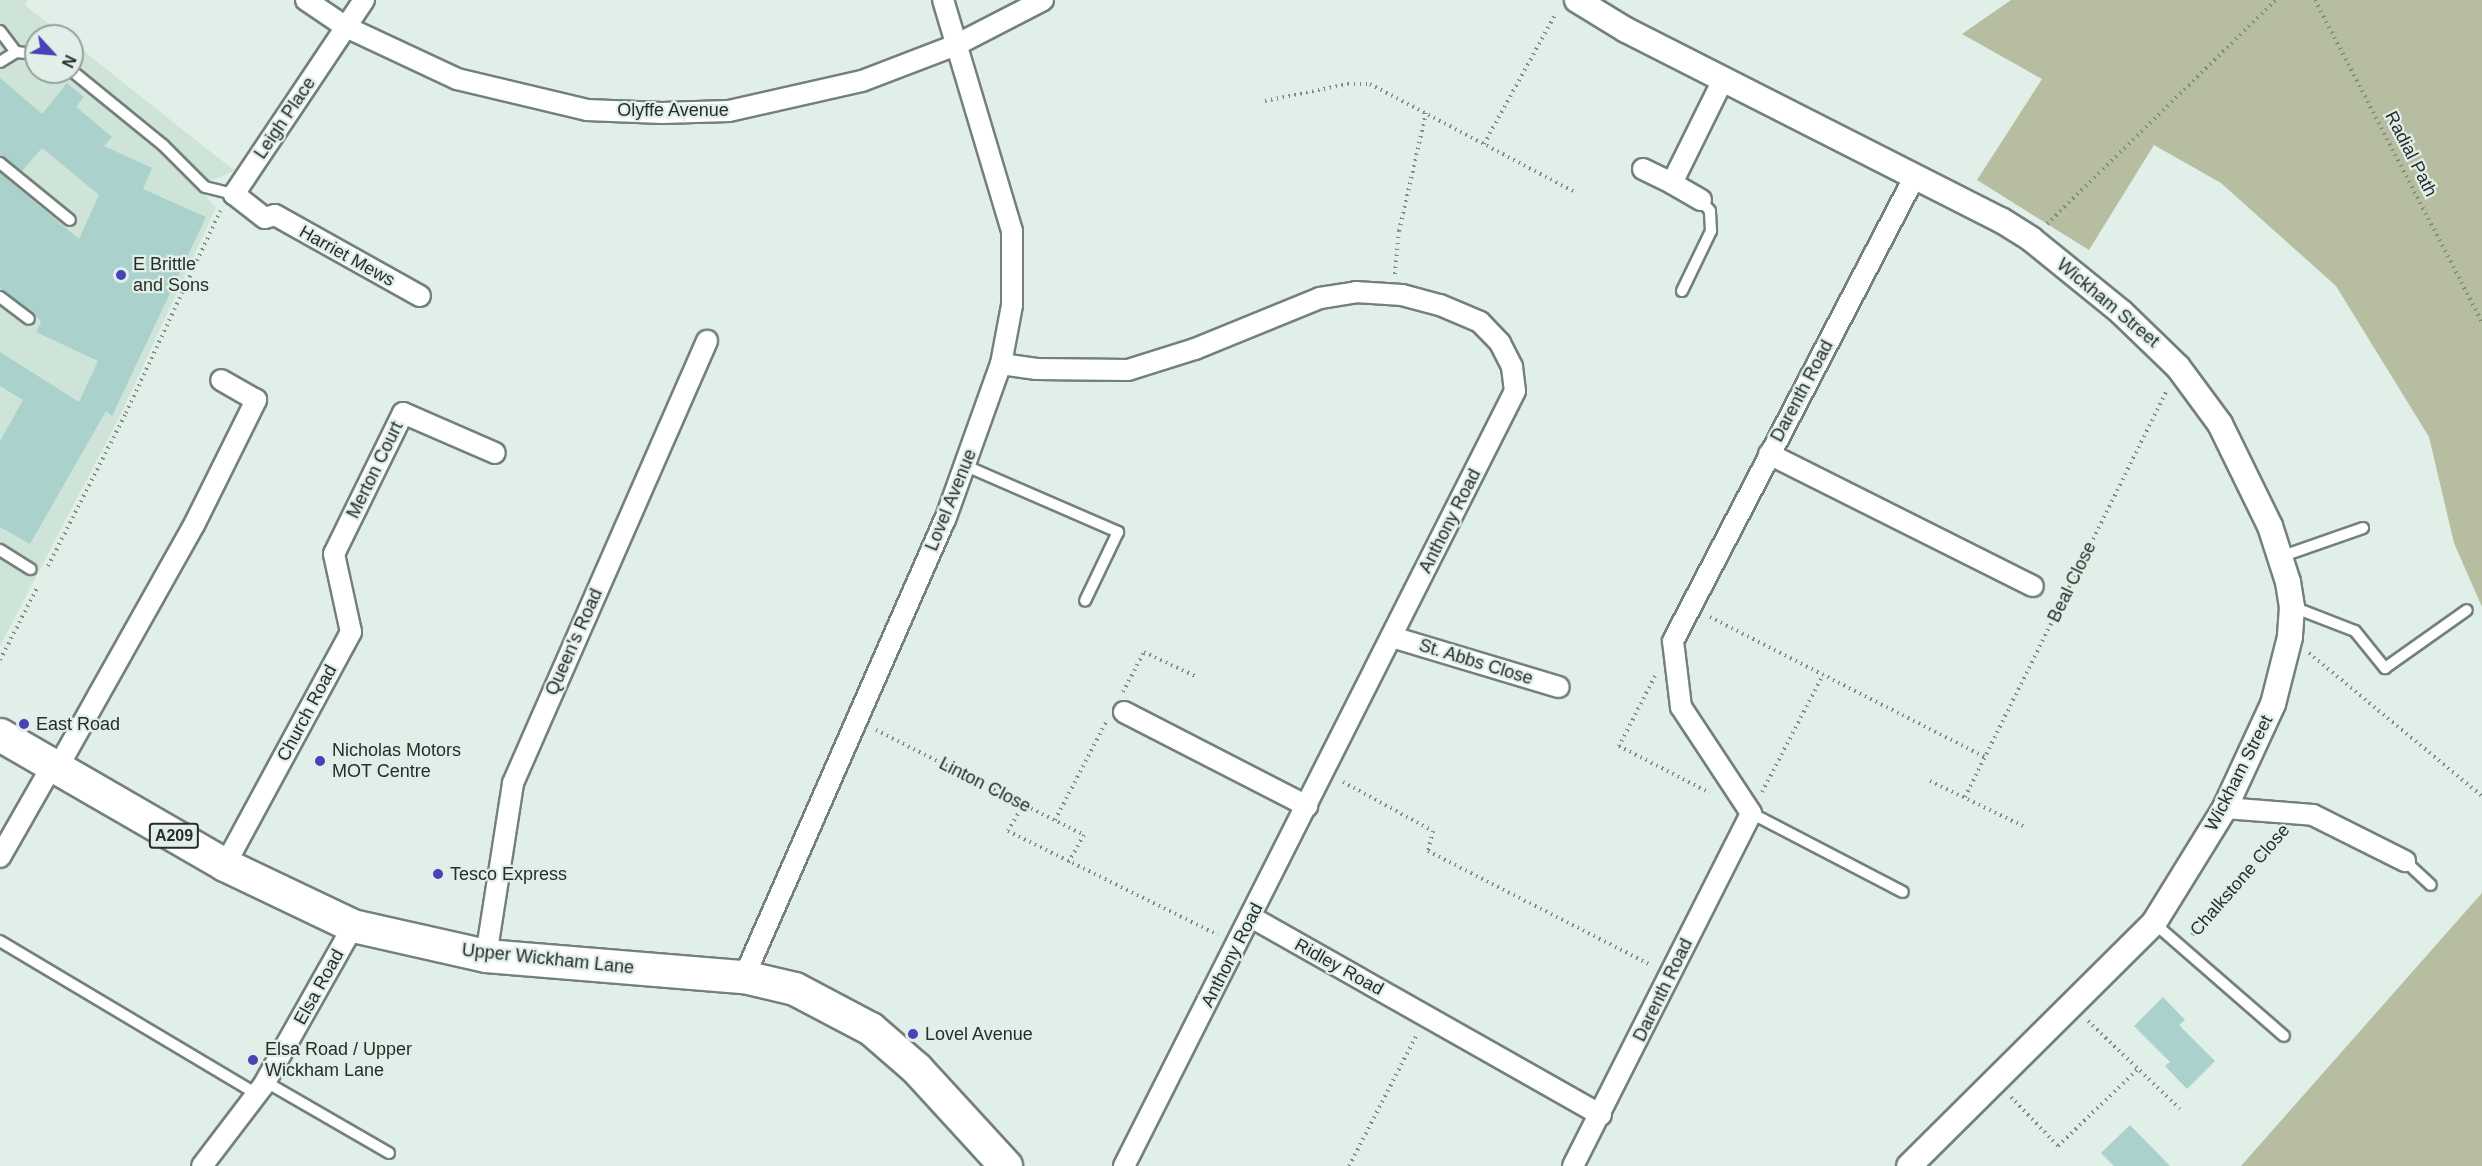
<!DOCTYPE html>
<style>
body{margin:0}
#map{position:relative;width:2482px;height:1166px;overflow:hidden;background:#e0efe7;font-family:Helvetica,sans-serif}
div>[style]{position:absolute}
.built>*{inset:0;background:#cfe4d9}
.green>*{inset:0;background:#b7bda0}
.building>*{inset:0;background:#aad1cb}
.path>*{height:4px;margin-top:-2px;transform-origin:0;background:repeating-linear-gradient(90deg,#808a84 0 1.5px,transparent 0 6px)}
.roads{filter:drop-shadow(2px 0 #74817a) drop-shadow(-2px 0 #74817a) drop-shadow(0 2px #74817a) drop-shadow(0 -2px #74817a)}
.service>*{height:10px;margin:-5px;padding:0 5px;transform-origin:5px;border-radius:5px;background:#fff}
.minor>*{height:20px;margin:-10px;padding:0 10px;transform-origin:10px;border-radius:10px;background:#fff}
.tertiary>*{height:24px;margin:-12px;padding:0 12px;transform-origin:12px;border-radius:12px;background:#fff}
.primary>*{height:32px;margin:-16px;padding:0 16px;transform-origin:16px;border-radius:16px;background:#fff}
.dots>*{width:16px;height:16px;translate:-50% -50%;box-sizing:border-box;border:3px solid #e0efe7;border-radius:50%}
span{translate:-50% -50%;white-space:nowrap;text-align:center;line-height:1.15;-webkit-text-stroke:4.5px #e0efe7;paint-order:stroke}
.shield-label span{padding:2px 4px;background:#e0efe7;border:2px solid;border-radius:4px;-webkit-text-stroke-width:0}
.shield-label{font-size:16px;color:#282d2a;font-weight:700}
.street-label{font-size:18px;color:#282d2a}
.poi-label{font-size:18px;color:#282d2a}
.left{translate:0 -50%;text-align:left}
.north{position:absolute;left:24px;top:24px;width:60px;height:60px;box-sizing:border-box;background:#e0efe7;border:2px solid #96a19b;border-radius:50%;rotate:116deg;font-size:16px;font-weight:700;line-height:24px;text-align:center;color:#282d2a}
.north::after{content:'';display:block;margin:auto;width:21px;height:27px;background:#4642b7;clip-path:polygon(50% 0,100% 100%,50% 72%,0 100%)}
</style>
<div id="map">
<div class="built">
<i style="clip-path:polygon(0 0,28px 0,25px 5px,64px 36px,36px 36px,36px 72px,72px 72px,72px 42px,235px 171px,209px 181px,202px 191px,216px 208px,121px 414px,0 646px)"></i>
</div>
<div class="green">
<i style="clip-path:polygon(2011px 0,2482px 0,2482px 607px,2454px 543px,2429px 437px,2336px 286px,2221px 183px,2154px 145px,2089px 250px,1977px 180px,2042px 79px,1962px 34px)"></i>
<i style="clip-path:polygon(2482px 891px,2482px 1166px,2241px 1166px,2481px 894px)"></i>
</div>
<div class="building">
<i style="clip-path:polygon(0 78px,42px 114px,67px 83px,84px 97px,76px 107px,112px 137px,104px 146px,152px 168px,143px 189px,206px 217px,112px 416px,106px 411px,30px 544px,0 527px,0 441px,23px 400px,0 386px,0 352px,79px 402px,98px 361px,36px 332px,41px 322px,34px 313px,0 288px,0 173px,79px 239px,99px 195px,42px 148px,22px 171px,0 156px)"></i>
<i style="clip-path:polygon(2163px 997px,2185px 1020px,2179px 1025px,2215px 1061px,2187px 1089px,2165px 1066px,2170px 1062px,2134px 1026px)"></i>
<i style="clip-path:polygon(2130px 1125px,2170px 1166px,2114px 1166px,2101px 1153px)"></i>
</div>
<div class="path">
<i style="left:2315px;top:0;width:363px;rotate:62.6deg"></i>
<i style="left:1265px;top:101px;width:85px;rotate:-11.6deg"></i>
<i style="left:1348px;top:84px;width:22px"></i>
<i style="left:1370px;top:84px;width:232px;rotate:27.8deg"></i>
<i style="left:1484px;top:144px;width:149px;rotate:-61.2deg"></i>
<i style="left:2047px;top:224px;width:320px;rotate:-44.4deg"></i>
<i style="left:1395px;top:274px;width:43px;rotate:-84.7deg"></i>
<i style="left:1399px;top:231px;width:121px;rotate:-77.1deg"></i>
<i style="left:48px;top:566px;width:172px;rotate:-63deg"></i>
<i style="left:126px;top:413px;width:223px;rotate:-65deg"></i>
<i style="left:1710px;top:617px;width:309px;rotate:27deg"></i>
<i style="left:2309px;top:653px;width:224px;rotate:39.6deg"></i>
<i style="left:0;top:660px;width:83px;rotate:-62.8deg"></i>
<i style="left:1655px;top:676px;width:79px;rotate:117.2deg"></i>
<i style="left:1619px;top:746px;width:102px;rotate:27.3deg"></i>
<i style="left:1123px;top:692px;width:45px;rotate:-62.3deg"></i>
<i style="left:1144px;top:652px;width:56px;rotate:25.2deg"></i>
<i style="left:876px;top:730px;width:233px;rotate:26.8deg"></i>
<i style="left:1084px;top:835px;width:32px;rotate:120deg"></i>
<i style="left:1930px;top:781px;width:106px;rotate:25.8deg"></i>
<i style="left:1343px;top:782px;width:102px;rotate:28.6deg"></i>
<i style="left:1433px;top:831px;width:21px;rotate:104deg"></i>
<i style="left:1428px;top:851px;width:250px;rotate:27.1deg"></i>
<i style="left:1762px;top:792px;width:132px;rotate:-62.5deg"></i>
<i style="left:1965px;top:797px;width:452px;rotate:-63.6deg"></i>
<i style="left:1024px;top:804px;width:31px;rotate:121deg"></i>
<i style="left:1008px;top:831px;width:234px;rotate:26.3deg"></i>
<i style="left:1055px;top:820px;width:110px;rotate:-62.5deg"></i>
<i style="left:2192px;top:935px;width:134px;rotate:-48.9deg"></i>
<i style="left:2088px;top:1021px;width:127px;rotate:43.7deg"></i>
<i style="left:2011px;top:1097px;width:68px;rotate:46.2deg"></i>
<i style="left:2058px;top:1146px;width:111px;rotate:-43.9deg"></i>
<i style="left:1349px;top:1166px;width:146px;rotate:-62.7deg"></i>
</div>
<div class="roads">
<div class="service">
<i style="left:0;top:31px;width:26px;rotate:53deg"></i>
<i style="left:16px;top:52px;width:20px;rotate:6deg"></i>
<i style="left:0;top:62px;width:19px;rotate:-32deg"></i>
<i style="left:72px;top:71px;width:117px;rotate:39.1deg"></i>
<i style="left:163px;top:145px;width:59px;rotate:45deg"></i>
<i style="left:205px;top:187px;width:30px;rotate:14deg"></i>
<i style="left:0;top:163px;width:90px;rotate:39.2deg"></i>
<i style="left:1682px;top:291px;width:67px;rotate:-64.2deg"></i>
<i style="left:1711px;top:231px;width:20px;rotate:-93deg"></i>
<i style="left:1710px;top:211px;width:14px;rotate:-129deg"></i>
<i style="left:0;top:297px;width:36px;rotate:37deg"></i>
<i style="left:966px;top:466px;width:166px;rotate:23.5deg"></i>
<i style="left:1118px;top:532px;width:76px;rotate:115.6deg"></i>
<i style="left:0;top:550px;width:36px;rotate:32deg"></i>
<i style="left:2280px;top:557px;width:88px;rotate:-19.3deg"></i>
<i style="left:2293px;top:607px;width:66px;rotate:21.2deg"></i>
<i style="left:2355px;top:631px;width:48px;rotate:51deg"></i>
<i style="left:2385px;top:668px;width:100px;rotate:-35.3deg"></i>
<i style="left:1751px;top:813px;width:171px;rotate:27.5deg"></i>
<i style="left:2405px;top:861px;width:35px;rotate:43deg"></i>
<i style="left:2154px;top:923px;width:172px;rotate:41deg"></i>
<i style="left:0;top:941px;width:299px;rotate:30.8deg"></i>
<i style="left:266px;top:1082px;width:142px;rotate:30deg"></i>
</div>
<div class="minor">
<i style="left:306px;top:0;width:48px;rotate:34deg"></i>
<i style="left:346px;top:27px;width:123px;rotate:25.1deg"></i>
<i style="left:457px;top:79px;width:134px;rotate:13.4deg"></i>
<i style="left:587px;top:110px;width:75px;rotate:2.3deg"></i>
<i style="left:662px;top:113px;width:67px;rotate:-1.7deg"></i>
<i style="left:729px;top:111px;width:136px;rotate:-12.7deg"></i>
<i style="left:862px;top:81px;width:101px;rotate:-21deg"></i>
<i style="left:956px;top:45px;width:98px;rotate:-27.3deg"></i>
<i style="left:364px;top:0;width:234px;rotate:123.8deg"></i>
<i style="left:234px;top:194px;width:39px;rotate:38deg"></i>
<i style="left:265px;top:218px;width:10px;rotate:-17deg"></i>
<i style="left:275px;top:215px;width:166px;rotate:29.2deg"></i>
<i style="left:1643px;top:169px;width:32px;rotate:26deg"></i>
<i style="left:1701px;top:200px;width:34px;rotate:-150deg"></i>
<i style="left:1672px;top:183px;width:115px;rotate:-63.7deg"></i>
<i style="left:1001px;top:364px;width:36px;rotate:8deg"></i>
<i style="left:1037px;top:369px;width:91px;rotate:0.6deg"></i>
<i style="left:1128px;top:370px;width:70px;rotate:-17.4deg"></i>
<i style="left:1195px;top:349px;width:135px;rotate:-22.2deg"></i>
<i style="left:1320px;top:298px;width:36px;rotate:-9deg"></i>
<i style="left:1356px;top:292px;width:46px;rotate:3.7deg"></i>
<i style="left:1402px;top:295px;width:39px;rotate:15deg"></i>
<i style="left:1440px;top:305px;width:43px;rotate:23deg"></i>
<i style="left:1480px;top:322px;width:29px;rotate:46deg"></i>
<i style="left:1500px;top:343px;width:27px;rotate:63deg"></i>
<i style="left:1512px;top:367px;width:24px;rotate:83deg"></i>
<i style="left:1515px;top:391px;width:868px;rotate:116.77deg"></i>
<i style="left:1769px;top:454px;width:295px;rotate:26.6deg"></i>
<i style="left:1392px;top:637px;width:174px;rotate:16.7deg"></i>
<i style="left:1124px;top:712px;width:206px;rotate:27.2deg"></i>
<i style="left:57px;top:769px;width:280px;rotate:-60.7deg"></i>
<i style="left:194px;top:525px;width:140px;rotate:-63.6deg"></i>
<i style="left:256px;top:400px;width:40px;rotate:-150.3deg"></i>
<i style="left:2225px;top:808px;width:88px;rotate:4.5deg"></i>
<i style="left:2313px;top:815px;width:103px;rotate:26.6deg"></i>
<i style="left:0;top:857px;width:105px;rotate:-60.3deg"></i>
<i style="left:225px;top:865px;width:265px;rotate:-61.6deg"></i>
<i style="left:351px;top:632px;width:80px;rotate:-102.3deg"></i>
<i style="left:334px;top:554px;width:157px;rotate:-63.9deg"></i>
<i style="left:403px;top:413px;width:100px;rotate:23.5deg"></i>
<i style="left:1251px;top:917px;width:402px;rotate:29.5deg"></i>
<i style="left:486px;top:956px;width:175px;rotate:-81.1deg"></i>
<i style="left:513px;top:783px;width:483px;rotate:-66.3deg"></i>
<i style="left:744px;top:977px;width:499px;rotate:-66.3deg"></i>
<i style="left:945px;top:520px;width:166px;rotate:-70.3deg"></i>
<i style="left:1001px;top:364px;width:60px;rotate:-79.4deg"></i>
<i style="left:1012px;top:305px;width:74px;rotate:-90deg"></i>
<i style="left:1012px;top:231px;width:241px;rotate:-106.6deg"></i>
<i style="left:202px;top:1166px;width:101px;rotate:-52.7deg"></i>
<i style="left:263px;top:1086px;width:184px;rotate:-60.6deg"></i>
<i style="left:1573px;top:1166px;width:395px;rotate:-63.2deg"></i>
<i style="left:1751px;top:813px;width:127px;rotate:-123.4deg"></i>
<i style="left:1681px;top:707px;width:66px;rotate:-96.9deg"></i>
<i style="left:1673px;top:641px;width:524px;rotate:-62.51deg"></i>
</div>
<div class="tertiary">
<i style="left:1577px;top:0;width:57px;rotate:31.5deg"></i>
<i style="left:1626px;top:30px;width:420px;rotate:26.9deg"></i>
<i style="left:2001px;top:220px;width:36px;rotate:32deg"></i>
<i style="left:2031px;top:239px;width:116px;rotate:39deg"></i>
<i style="left:2121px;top:312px;width:79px;rotate:44deg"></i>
<i style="left:2178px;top:367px;width:71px;rotate:53.6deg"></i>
<i style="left:2220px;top:424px;width:114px;rotate:63.9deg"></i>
<i style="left:2270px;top:526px;width:59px;rotate:72.2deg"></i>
<i style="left:2288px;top:582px;width:25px;rotate:81deg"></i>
<i style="left:2292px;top:607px;width:30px;rotate:94deg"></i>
<i style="left:2290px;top:637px;width:69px;rotate:104.2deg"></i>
<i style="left:2273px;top:704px;width:115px;rotate:114.8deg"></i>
<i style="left:2225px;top:808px;width:135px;rotate:121.7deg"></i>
<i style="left:2154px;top:923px;width:345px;rotate:135.2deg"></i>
</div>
<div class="primary">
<i style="left:0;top:735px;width:260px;rotate:30deg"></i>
<i style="left:225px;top:865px;width:142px;rotate:25.5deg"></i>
<i style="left:353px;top:926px;width:136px;rotate:12.7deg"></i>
<i style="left:486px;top:956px;width:259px;rotate:4.7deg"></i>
<i style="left:744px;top:977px;width:52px;rotate:13.2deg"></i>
<i style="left:795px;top:989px;width:86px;rotate:27.8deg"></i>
<i style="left:871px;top:1029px;width:61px;rotate:41deg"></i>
<i style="left:917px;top:1069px;width:132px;rotate:47.5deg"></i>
</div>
</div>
<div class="dots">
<i style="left:121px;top:275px;background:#4642b7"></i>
<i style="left:24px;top:724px;background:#4642b7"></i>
<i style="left:320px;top:761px;background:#4642b7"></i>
<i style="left:438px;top:874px;background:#4642b7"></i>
<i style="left:913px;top:1034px;background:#4642b7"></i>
<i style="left:253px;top:1060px;background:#4642b7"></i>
</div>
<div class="shield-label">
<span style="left:174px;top:836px">A209</span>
</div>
<div class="street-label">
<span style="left:673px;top:110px">Olyffe Avenue</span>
<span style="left:285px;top:118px;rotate:-56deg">Leigh Place</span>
<span style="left:2411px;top:154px;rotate:63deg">Radial Path</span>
<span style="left:347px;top:256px;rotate:29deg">Harriet Mews</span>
<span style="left:2108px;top:303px;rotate:40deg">Wickham Street</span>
<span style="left:1802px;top:391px;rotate:-62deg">Darenth Road</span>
<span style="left:375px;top:470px;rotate:-64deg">Merton Court</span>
<span style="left:951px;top:500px;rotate:-68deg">Lovel Avenue</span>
<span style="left:1450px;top:521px;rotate:-63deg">Anthony Road</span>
<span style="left:2072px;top:582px;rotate:-64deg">Beal Close</span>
<span style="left:574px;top:642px;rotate:-66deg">Queen's Road</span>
<span style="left:1476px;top:662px;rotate:17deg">St. Abbs Close</span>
<span style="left:307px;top:713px;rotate:-62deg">Church Road</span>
<span style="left:2239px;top:773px;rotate:-63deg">Wickham Street</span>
<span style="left:985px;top:785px;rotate:27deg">Linton Close</span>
<span style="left:2240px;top:880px;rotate:-49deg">Chalkstone Close</span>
<span style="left:1232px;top:955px;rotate:-63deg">Anthony Road</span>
<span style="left:548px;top:959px;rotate:6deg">Upper Wickham Lane</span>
<span style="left:1339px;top:967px;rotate:29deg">Ridley Road</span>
<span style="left:319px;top:987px;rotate:-61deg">Elsa Road</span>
<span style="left:1663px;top:990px;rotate:-64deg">Darenth Road</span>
</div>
<div class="poi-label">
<span class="left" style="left:133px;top:275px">E Brittle<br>and Sons</span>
<span class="left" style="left:36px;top:724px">East Road</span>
<span class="left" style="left:332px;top:761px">Nicholas Motors<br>MOT Centre</span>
<span class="left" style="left:450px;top:874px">Tesco Express</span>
<span class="left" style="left:925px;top:1034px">Lovel Avenue</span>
<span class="left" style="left:265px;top:1060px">Elsa Road / Upper<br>Wickham Lane</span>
</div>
<div class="north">N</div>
</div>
